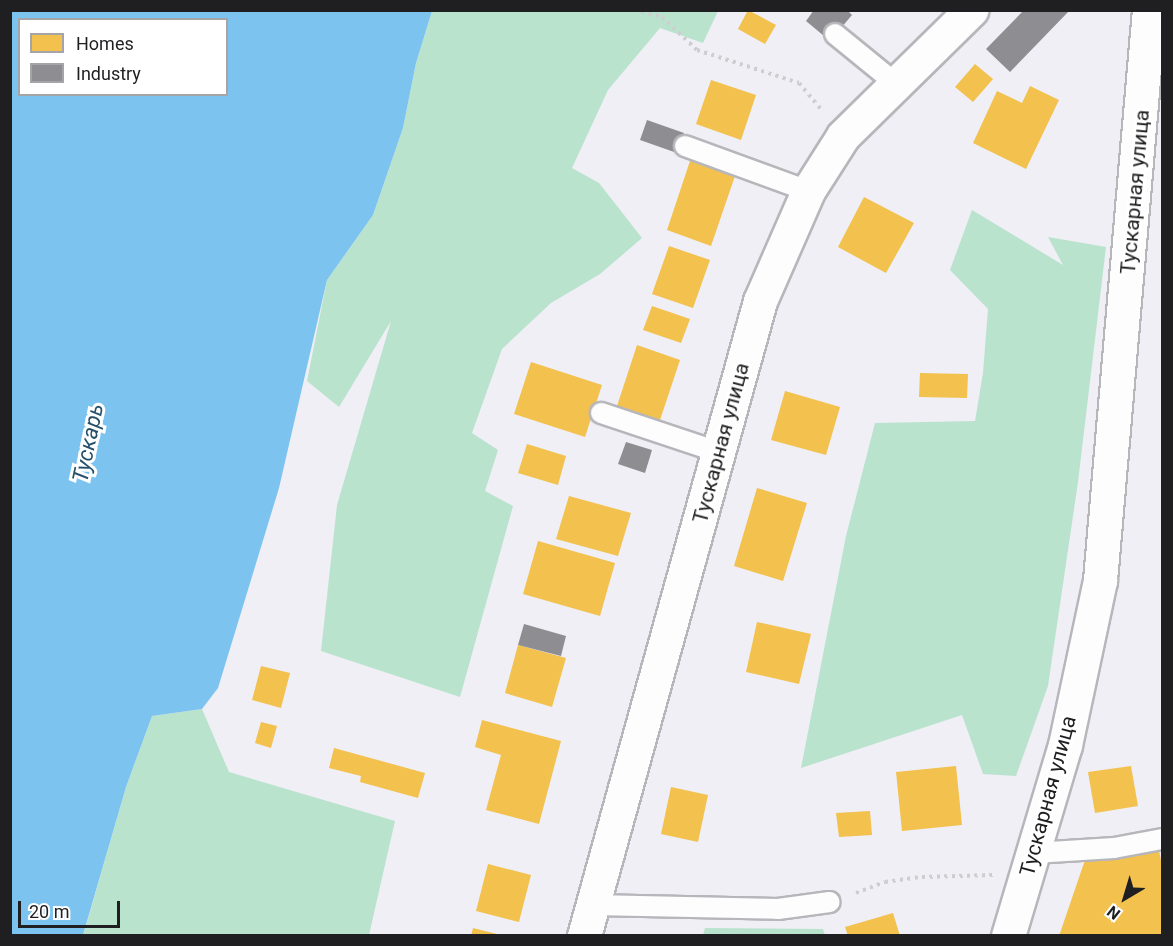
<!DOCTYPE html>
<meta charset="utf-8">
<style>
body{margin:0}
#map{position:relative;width:1173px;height:946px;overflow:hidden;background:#efeff5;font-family:Roboto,sans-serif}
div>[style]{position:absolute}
.green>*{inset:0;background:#b9e3cd}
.water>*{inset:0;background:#7cc4ef}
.homes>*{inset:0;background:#f2c14e}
.industry>*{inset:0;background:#8d8d92}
.path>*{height:4px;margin-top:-2px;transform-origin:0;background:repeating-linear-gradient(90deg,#ceced0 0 3px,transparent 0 7.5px)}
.roads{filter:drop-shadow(2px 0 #b6b6bb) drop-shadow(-2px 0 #b6b6bb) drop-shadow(0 2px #b6b6bb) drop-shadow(0 -2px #b6b6bb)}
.lane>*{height:20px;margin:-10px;padding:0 10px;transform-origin:10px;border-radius:10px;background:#fdfdfe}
.street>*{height:33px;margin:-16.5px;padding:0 16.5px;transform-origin:16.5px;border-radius:16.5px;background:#fdfdfe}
span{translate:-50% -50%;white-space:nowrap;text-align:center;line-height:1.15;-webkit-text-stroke:6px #fff;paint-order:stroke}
.street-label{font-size:21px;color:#1f1f22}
.water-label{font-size:22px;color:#265069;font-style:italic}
.frame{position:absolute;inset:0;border:12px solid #1f1f22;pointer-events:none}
.legend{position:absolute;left:18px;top:18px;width:210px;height:78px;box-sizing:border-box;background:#fff;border:2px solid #a5a5a7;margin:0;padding:8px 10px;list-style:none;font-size:18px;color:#1f1f22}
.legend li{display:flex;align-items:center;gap:12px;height:30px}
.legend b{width:30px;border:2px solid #a5a5a7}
.north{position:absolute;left:1095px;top:868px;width:60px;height:60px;-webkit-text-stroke:4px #fff;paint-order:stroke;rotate:218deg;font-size:16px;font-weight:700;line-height:24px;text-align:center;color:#1f1f22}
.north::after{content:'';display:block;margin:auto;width:21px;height:27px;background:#1f1f22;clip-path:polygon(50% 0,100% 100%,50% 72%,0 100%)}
.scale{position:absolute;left:18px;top:901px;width:102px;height:27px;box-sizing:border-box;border:3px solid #1f1f22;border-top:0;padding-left:8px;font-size:18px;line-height:21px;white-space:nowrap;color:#1f1f22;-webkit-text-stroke:4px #fff;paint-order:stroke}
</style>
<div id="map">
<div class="green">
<i style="clip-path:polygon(432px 11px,718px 11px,703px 43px,660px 28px,608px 90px,572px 168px,599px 183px,642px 238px,600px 274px,551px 303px,502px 349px,472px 433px,498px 450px,485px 491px,513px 506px,460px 697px,321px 651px,337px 505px,391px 321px,339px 407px,307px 381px,327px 280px,373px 215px,403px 128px,416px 63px)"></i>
<i style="clip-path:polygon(972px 210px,1063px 265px,1048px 237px,1106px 247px,1078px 482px,1048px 686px,1016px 776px,983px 774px,962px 715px,801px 768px,846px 536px,875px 423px,975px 421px,983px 373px,988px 309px,950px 270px)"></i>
<i style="clip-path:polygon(202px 709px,229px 772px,395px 821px,369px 935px,83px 936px,126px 787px,152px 716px)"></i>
<i style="clip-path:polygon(705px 928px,823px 929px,825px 935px,703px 935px)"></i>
</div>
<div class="water">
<i style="clip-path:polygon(evenodd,10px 11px,432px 11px,416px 63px,403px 128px,373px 215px,327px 280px,279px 488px,218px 688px,202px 709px,152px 716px,126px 787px,83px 935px,11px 935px,10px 11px,20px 20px,226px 20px,226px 94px,20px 94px,20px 20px)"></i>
</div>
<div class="homes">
<i style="clip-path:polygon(748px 10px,776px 25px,765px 44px,738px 29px)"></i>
<i style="clip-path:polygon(975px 64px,993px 79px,973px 102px,955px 87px)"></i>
<i style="clip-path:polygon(711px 80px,756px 95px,741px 140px,696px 124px)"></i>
<i style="clip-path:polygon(1030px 86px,1059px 100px,1026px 169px,973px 143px,997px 91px,1022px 103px)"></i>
<i style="clip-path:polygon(691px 158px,736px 173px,711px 246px,667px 230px)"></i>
<i style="clip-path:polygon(864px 197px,914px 223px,886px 273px,838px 247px)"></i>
<i style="clip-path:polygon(669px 246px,710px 260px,693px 308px,652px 294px)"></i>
<i style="clip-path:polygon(652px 306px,690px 319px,681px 343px,643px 330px)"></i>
<i style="clip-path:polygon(637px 345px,680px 360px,660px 420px,617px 406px)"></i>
<i style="clip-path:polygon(531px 362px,602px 385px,585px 437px,514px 414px)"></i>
<i style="clip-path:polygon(920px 373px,968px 374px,967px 398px,919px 397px)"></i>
<i style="clip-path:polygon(785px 391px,840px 407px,826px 455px,771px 440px)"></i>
<i style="clip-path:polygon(527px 444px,566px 456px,558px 485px,518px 473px)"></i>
<i style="clip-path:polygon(757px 488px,807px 503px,783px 581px,734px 566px)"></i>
<i style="clip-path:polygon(569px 496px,631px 513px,618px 556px,556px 539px)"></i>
<i style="clip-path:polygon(538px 541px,615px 563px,600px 616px,523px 594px)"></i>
<i style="clip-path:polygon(757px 622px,811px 634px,799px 684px,746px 672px)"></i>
<i style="clip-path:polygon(518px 645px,566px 658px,552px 707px,505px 693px)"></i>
<i style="clip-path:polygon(261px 666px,290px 673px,281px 708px,252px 700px)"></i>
<i style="clip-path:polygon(482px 720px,561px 741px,539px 824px,486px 810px,501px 755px,475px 747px)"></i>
<i style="clip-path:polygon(261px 722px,277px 726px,271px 748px,255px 743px)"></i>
<i style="clip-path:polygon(334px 748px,425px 773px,418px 798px,360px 782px,361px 776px,329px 768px)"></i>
<i style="clip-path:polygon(956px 766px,962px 825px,902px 831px,896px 772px)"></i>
<i style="clip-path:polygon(1131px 766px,1138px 806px,1095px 813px,1088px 772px)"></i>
<i style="clip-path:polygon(671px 787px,708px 795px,698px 842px,661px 834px)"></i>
<i style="clip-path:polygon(870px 811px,872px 835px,839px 837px,836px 813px)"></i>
<i style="clip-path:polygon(1158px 845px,1162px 866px,1162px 936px,1059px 936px,1085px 860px)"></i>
<i style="clip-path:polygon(488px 864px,531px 875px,519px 922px,476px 911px)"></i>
<i style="clip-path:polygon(893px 913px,900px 936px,848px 936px,845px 927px)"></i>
<i style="clip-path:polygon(473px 928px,501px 935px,501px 936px,471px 936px)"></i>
</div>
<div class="industry">
<i style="clip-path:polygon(814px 10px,847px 10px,852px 15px,830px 41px,806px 21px)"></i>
<i style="clip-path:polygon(1024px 10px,1070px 10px,1010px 72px,986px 49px)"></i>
<i style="clip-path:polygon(647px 120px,684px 133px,677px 153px,640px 140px)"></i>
<i style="clip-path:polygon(626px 442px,652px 450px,645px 473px,618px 464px)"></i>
<i style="clip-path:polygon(524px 624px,566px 636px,561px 656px,518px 645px)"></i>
</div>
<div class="path">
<i style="left:634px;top:10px;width:29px;rotate:14deg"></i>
<i style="left:662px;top:17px;width:48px;rotate:43.3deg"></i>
<i style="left:697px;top:50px;width:107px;rotate:17.9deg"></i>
<i style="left:799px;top:83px;width:34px;rotate:50deg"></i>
<i style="left:856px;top:893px;width:31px;rotate:-21deg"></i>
<i style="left:885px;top:882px;width:37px;rotate:-8deg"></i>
<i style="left:922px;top:877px;width:71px;rotate:-1.6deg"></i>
</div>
<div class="roads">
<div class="lane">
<i style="left:835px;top:34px;width:77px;rotate:39.2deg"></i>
<i style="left:685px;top:146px;width:131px;rotate:20.1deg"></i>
<i style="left:601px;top:413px;width:123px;rotate:18.4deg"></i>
<i style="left:1034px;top:853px;width:80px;rotate:-3.6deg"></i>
<i style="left:1114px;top:848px;width:49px;rotate:-10.6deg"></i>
<i style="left:593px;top:905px;width:185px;rotate:1.2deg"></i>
<i style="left:778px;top:909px;width:52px;rotate:-7.7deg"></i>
</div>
<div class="street">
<i style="left:584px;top:936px;width:659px;rotate:-74.51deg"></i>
<i style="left:760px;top:301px;width:120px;rotate:-66.4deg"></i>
<i style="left:808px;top:191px;width:65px;rotate:-57.5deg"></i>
<i style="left:843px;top:136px;width:180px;rotate:-44.5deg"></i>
<i style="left:1008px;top:936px;width:199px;rotate:-73.4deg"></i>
<i style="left:1065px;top:745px;width:169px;rotate:-78deg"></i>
<i style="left:1100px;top:580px;width:572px;rotate:-85.09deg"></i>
</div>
</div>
<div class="street-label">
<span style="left:1135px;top:192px;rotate:-85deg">Тускарная улица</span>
<span style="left:721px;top:443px;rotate:-75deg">Тускарная улица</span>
<span style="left:1048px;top:796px;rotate:-75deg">Тускарная улица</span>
</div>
<div class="water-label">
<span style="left:88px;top:443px;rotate:-78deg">Тускарь</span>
</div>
<div class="frame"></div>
<ul class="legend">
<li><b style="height:16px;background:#f2c14e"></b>Homes</li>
<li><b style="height:16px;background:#8d8d92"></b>Industry</li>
</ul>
<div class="north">N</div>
<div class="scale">20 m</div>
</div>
